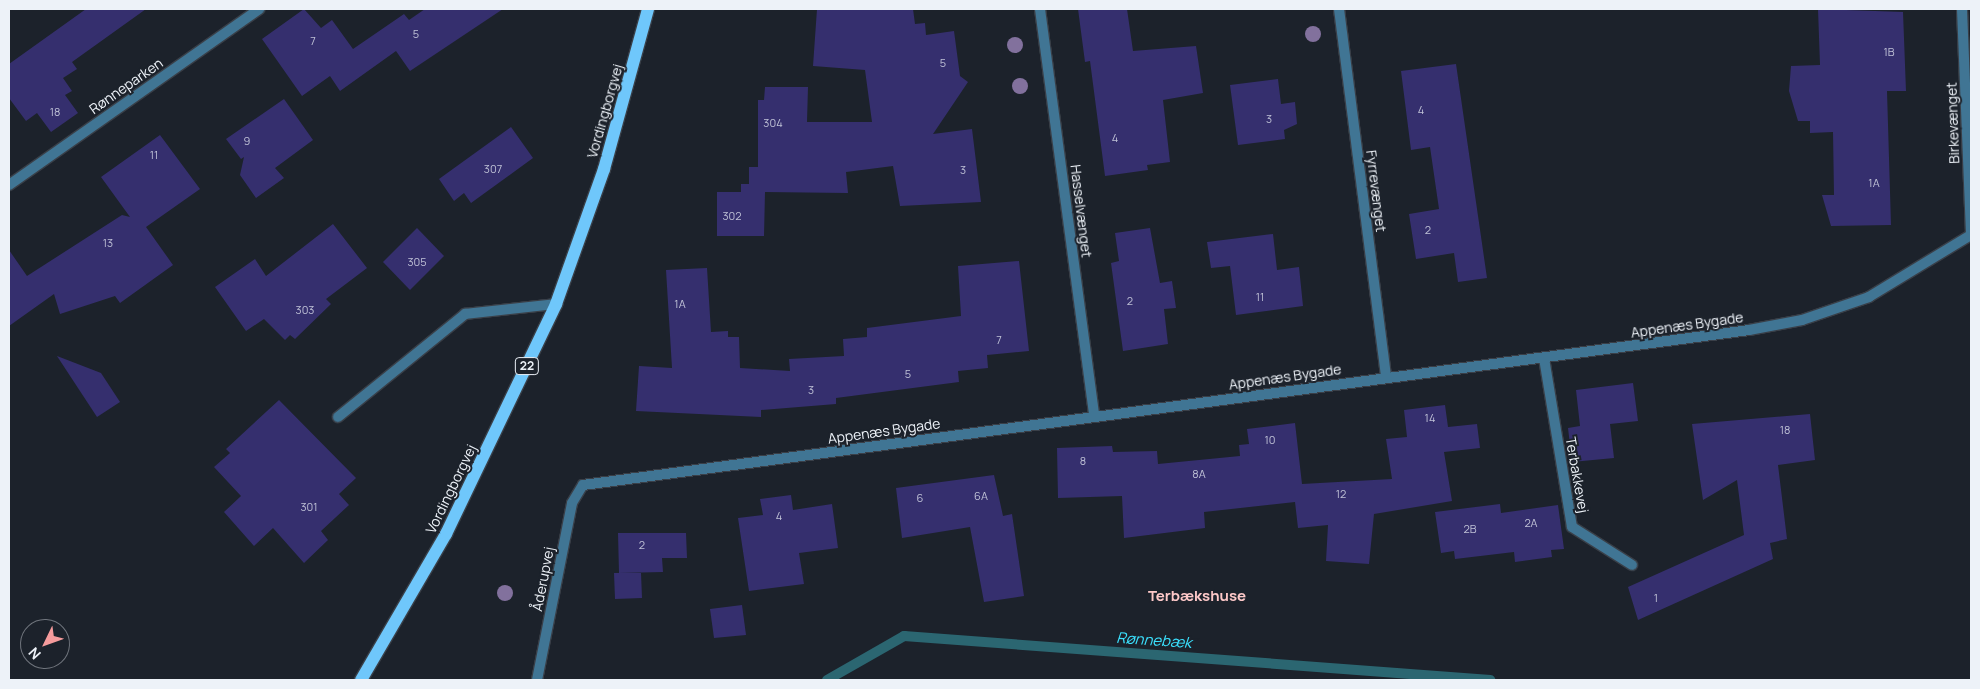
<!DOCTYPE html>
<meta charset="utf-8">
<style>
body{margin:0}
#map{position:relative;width:1980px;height:689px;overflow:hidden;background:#1c222b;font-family:Manrope,sans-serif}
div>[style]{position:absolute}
.stream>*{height:10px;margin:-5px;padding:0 5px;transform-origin:5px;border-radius:5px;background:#2b6671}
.building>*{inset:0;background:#352f6e}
.roads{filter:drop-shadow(1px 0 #393f48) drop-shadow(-1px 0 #393f48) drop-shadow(0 1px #393f48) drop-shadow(0 -1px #393f48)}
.minor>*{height:10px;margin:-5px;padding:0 5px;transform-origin:5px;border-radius:5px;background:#407594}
.primary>*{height:12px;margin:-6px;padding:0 6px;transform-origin:6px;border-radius:6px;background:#6fc7fb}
.trees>*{width:16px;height:16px;margin:-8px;border-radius:50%;background:#82719d}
span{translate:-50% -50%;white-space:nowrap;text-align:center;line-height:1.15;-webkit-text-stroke:4px #1c222b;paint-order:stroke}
.number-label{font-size:11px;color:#bfc1d6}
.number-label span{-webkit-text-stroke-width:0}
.shield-label span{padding:1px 4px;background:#1c222b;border:1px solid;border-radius:4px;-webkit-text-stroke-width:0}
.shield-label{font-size:12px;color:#edf2f8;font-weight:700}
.street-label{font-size:14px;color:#edf2f8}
.neighbourhood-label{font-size:15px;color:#fec9c9;font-weight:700}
.water-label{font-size:15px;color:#3be2ff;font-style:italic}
.frame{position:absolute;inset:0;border:10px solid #edf2f8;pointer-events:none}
.north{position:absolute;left:20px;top:619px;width:50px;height:50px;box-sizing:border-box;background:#1c222b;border:1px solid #70757d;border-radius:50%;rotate:228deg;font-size:14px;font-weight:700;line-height:20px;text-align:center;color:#edf2f8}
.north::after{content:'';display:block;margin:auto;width:18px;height:22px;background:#f59b9c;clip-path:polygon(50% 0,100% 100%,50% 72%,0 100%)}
</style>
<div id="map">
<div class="stream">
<i style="left:827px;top:680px;width:89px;rotate:-29.7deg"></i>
<i style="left:904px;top:636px;width:588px;rotate:4.29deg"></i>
</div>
<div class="building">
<i style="clip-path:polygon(86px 9px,146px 9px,72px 62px,77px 69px,63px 78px,72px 91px,65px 95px,78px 113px,51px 132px,37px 113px,26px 121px,9px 98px,9px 64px)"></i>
<i style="clip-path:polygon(304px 9px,321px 28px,332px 20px,353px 49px,404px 14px,409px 20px,425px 9px,503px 9px,410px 71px,396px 51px,340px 91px,330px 76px,302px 96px,262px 39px)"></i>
<i style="clip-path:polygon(817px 9px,913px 9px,915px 24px,925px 23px,926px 35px,954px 31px,960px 76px,968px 82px,933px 134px,972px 129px,981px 202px,900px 206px,893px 166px,846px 172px,848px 193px,765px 192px,764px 236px,717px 236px,717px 192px,741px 192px,741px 184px,749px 184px,749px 167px,758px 167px,758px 100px,764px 100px,765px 87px,808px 87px,807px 122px,872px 122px,865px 70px,813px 66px)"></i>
<i style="clip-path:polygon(1078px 9px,1127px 9px,1133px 51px,1196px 46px,1203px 93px,1163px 100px,1170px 162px,1147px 165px,1148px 170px,1105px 176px,1090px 61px,1085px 62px)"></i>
<i style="clip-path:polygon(1818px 9px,1903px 12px,1906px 91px,1887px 91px,1891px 225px,1831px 226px,1822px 195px,1834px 195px,1833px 132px,1810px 133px,1810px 121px,1798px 121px,1789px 91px,1791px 66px,1820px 65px)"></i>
<i style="clip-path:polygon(1456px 64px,1487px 278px,1458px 282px,1454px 253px,1416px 259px,1409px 214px,1439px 209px,1430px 147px,1411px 150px,1401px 71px)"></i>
<i style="clip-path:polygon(1278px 79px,1281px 104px,1295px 102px,1297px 124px,1284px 130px,1285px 139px,1238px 145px,1230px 85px)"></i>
<i style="clip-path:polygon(284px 99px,313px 140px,275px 168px,284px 178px,256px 198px,240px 175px,244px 157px,241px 159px,226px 139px)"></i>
<i style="clip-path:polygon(511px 127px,533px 158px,471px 203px,464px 193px,454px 201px,439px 179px)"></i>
<i style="clip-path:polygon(160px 135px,200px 189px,146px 227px,173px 265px,120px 303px,115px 296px,60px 314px,54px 294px,9px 326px,9px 250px,27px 276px,122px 215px,130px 217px,101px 177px)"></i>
<i style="clip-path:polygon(333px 224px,367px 268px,326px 299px,331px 304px,295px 339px,290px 335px,285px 340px,264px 319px,246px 331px,215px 287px,255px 259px,266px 276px)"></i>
<i style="clip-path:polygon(417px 228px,444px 256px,410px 290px,383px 262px)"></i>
<i style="clip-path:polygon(1150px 228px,1160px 283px,1172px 281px,1176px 308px,1164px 309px,1168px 344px,1123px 351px,1111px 263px,1119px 261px,1115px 233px)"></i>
<i style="clip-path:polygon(1273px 234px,1277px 270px,1299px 267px,1303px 306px,1236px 315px,1230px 266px,1211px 268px,1207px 242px)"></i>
<i style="clip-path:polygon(1019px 261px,1029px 351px,987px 355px,988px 368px,958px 371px,959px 382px,836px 398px,836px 404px,761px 410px,761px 417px,636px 411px,639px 366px,672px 368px,666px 270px,707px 268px,711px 332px,728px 331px,728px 337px,739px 337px,740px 368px,790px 371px,789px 359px,844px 356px,843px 339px,867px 337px,867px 328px,961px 316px,958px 266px)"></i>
<i style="clip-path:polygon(57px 356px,101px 373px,120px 402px,97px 417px)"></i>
<i style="clip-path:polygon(1633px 383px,1638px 421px,1610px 424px,1614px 458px,1572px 462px,1568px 428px,1580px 426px,1576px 390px)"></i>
<i style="clip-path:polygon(279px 400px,356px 478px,339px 494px,349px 505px,321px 531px,328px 540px,304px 563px,273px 528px,254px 546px,224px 512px,241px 496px,214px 467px,230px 453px,226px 449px)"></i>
<i style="clip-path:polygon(1445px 405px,1448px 427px,1477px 424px,1480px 448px,1444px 452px,1452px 501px,1374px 514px,1369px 564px,1326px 561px,1328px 525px,1298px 528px,1295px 502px,1204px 512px,1205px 528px,1124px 538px,1122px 496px,1058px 498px,1057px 448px,1112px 446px,1113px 452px,1157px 451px,1158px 464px,1240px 456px,1239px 445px,1249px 444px,1247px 429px,1295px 423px,1302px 484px,1392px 479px,1386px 439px,1407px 437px,1404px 410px)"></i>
<i style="clip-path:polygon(1810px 414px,1815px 460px,1778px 465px,1787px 539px,1770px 543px,1773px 559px,1638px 620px,1628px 587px,1744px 535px,1737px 480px,1703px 500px,1692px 424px)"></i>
<i style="clip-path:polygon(994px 475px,1003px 516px,1012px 514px,1024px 596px,984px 602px,970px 527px,902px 538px,896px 488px)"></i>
<i style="clip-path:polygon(791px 495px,793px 510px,832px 504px,838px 548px,799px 553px,804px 584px,749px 591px,738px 518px,763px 515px,760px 499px)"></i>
<i style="clip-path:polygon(1500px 504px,1501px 513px,1558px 505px,1564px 549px,1551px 550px,1552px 557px,1515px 562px,1514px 552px,1455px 559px,1454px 551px,1441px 553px,1435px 512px)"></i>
<i style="clip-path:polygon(618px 533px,686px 533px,687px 558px,662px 558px,663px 572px,619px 573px)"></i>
<i style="clip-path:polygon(614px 573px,641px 573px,642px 598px,615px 599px)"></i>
<i style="clip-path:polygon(742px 605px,746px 635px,714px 638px,710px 609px)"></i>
</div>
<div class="roads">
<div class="minor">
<i style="left:1040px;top:9px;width:411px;rotate:82.4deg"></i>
<i style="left:1339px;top:9px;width:372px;rotate:82.7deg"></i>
<i style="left:1962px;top:9px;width:227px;rotate:87.7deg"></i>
<i style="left:9px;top:185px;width:306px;rotate:-35.1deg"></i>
<i style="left:1544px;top:358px;width:171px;rotate:80.6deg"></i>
<i style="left:1572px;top:527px;width:71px;rotate:32.3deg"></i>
<i style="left:338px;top:417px;width:164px;rotate:-39deg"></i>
<i style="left:465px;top:314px;width:92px;rotate:-6.3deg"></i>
<i style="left:537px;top:680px;width:180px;rotate:-78.8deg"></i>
<i style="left:572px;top:503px;width:21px;rotate:-59deg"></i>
<i style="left:583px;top:485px;width:1176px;rotate:-7.57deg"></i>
<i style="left:1749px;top:330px;width:54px;rotate:-10.7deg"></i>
<i style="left:1802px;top:320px;width:71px;rotate:-18.9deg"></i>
<i style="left:1869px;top:297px;width:119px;rotate:-31.3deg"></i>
</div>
<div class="primary">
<i style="left:361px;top:680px;width:169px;rotate:-59.8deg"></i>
<i style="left:446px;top:534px;width:255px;rotate:-64.4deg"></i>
<i style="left:556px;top:304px;width:143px;rotate:-70.4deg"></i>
<i style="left:604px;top:169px;width:166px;rotate:-74.6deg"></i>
</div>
</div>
<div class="trees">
<i style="left:1313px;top:34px"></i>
<i style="left:1015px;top:45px"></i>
<i style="left:1020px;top:86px"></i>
<i style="left:505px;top:593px"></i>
</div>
<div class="number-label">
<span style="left:416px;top:34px">5</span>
<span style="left:313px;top:41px">7</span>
<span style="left:1889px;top:52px">1B</span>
<span style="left:943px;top:63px">5</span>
<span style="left:1421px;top:110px">4</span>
<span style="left:55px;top:112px">18</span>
<span style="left:1269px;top:119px">3</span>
<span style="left:773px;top:123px">304</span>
<span style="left:1115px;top:138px">4</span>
<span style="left:247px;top:141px">9</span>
<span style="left:154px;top:155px">11</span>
<span style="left:493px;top:169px">307</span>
<span style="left:963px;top:170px">3</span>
<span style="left:1874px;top:183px">1A</span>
<span style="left:732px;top:216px">302</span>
<span style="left:1428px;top:230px">2</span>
<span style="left:108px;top:243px">13</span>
<span style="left:417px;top:262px">305</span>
<span style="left:1260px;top:297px">11</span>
<span style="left:1130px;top:301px">2</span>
<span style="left:680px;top:304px">1A</span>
<span style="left:305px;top:310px">303</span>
<span style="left:999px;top:340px">7</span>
<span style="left:908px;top:374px">5</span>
<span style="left:811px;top:390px">3</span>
<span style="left:1430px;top:418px">14</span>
<span style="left:1785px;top:430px">18</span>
<span style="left:1270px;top:440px">10</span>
<span style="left:1083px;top:461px">8</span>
<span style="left:1199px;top:474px">8A</span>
<span style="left:1341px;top:494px">12</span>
<span style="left:981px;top:496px">6A</span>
<span style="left:920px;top:498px">6</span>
<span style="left:309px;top:507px">301</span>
<span style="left:779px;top:516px">4</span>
<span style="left:1531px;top:523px">2A</span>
<span style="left:1470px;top:529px">2B</span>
<span style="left:642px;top:545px">2</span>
<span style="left:1656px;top:598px">1</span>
</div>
<div class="shield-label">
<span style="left:527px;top:366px">22</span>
</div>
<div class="street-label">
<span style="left:126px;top:86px;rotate:-35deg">Rønneparken</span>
<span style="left:605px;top:111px;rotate:-74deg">Vordingborgvej</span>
<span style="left:1953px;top:123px;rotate:-92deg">Birkevænget</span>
<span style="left:1376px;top:191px;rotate:83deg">Fyrrevænget</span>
<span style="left:1081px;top:211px;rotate:83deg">Hasselvænget</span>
<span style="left:1687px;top:325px;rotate:-8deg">Appenæs Bygade</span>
<span style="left:1285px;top:377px;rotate:-8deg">Appenæs Bygade</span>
<span style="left:884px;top:431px;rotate:-8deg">Appenæs Bygade</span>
<span style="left:1577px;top:475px;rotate:80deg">Terbakkevej</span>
<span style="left:451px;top:489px;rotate:-64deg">Vordingborgvej</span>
<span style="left:543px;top:579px;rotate:-79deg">Åderupvej</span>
</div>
<div class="neighbourhood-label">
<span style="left:1197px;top:596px">Terbækshuse</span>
</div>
<div class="water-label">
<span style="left:1154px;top:640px;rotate:4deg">Rønnebæk</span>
</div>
<div class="frame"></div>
<div class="north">N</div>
</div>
